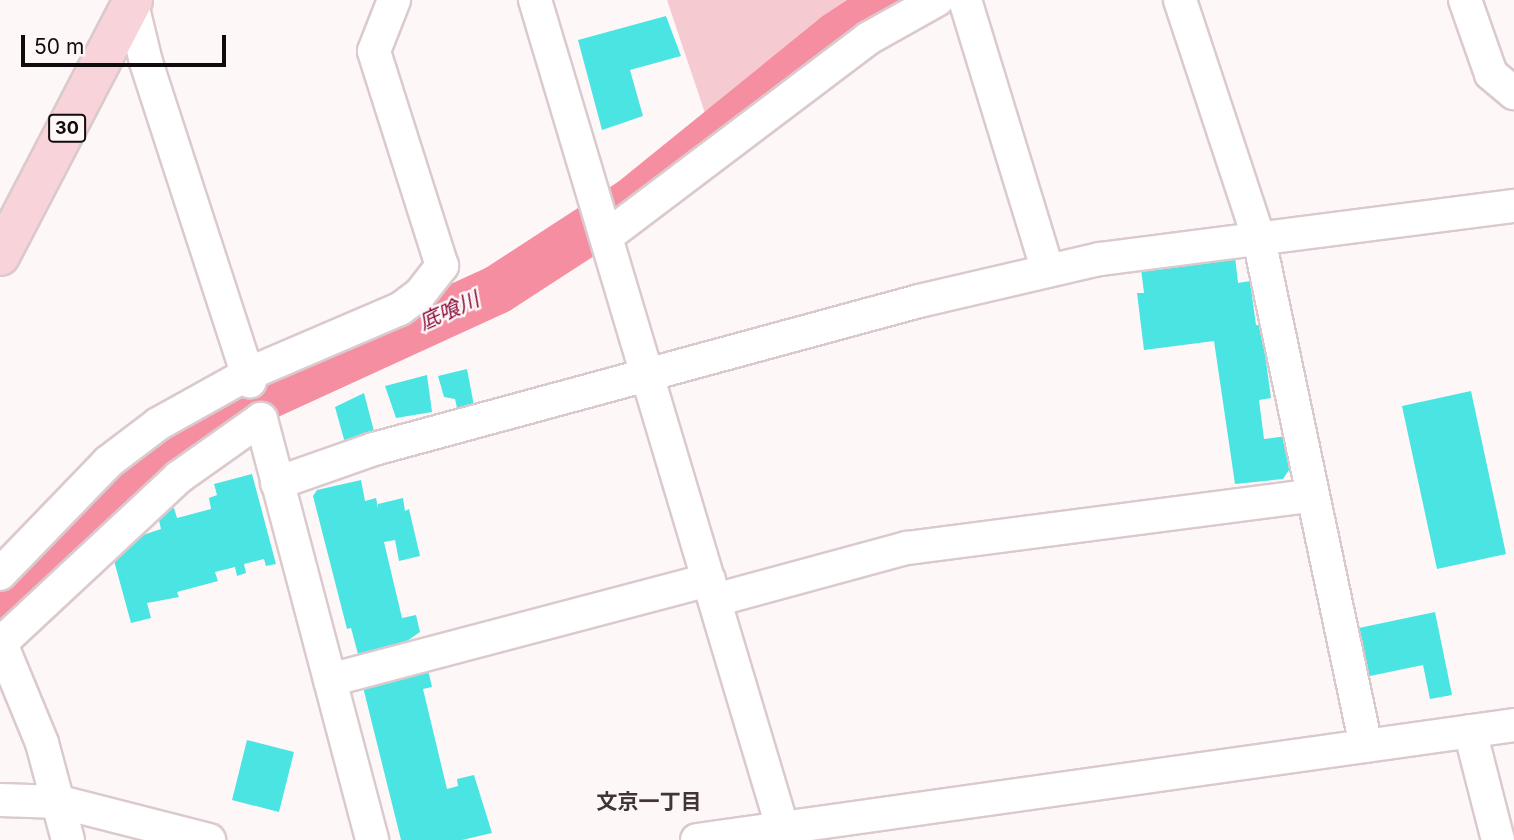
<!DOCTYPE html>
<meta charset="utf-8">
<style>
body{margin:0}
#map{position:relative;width:1514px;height:840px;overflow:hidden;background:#fef7f8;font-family:Inter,"Noto Sans JP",sans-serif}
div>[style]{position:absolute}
.green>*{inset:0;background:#f5cad0}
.river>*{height:49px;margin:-24.5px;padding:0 24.5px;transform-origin:24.5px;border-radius:24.5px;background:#f58ea1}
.building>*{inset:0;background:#4ae4e2}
.roads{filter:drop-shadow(2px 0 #dbcacd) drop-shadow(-2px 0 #dbcacd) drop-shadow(0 2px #dbcacd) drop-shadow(0 -2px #dbcacd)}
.minor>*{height:32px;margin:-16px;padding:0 16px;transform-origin:16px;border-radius:16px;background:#fff}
.major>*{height:38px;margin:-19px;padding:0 19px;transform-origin:19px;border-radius:19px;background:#f8d3d9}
span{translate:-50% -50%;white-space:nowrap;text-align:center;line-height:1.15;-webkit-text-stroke:5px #fef7f8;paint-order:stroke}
.shield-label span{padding:2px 5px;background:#fef7f8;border:2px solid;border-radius:5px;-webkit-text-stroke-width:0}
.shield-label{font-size:18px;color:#100b0c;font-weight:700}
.water-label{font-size:21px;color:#890b38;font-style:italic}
.neighbourhood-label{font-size:21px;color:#423537;font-weight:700}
.scale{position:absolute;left:21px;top:35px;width:205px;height:32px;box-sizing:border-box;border:4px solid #100b0c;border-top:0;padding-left:9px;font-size:21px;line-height:24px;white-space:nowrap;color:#100b0c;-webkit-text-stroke:5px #fef7f8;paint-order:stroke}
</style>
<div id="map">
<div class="green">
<i style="clip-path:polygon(667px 0,893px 0,709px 125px)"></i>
</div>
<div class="river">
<i style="left:0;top:602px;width:119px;rotate:-45.7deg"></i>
<i style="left:83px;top:517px;width:99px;rotate:-39.7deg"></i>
<i style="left:159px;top:454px;width:91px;rotate:-30.5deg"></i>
<i style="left:237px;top:408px;width:286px;rotate:-24.6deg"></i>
<i style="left:497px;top:289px;width:160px;rotate:-33deg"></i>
<i style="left:631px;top:202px;width:264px;rotate:-39deg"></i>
<i style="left:836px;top:36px;width:65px;rotate:-33.7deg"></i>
</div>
<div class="building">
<i style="clip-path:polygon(666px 16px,681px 56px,630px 70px,643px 116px,602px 130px,578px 40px)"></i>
<i style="clip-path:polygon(1235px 256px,1238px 283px,1250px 281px,1256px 325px,1261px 325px,1271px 398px,1259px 400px,1264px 439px,1287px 436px,1291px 467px,1283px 479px,1235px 484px,1214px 341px,1144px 350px,1137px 293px,1144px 293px,1141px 269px)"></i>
<i style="clip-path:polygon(467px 369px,475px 411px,459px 416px,455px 399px,444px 397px,438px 376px)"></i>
<i style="clip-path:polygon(427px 375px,432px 412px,396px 418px,385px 386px)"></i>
<i style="clip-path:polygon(1471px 391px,1506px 554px,1437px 569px,1402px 406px)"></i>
<i style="clip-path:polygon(364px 393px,375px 435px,345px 443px,335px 407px)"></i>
<i style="clip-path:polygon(252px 474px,276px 564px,266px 566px,264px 559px,244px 564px,246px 573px,237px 576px,235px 567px,215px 572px,218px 581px,177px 592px,179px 597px,147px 603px,151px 618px,131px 623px,110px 546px,161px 529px,157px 512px,174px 508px,177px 518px,211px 509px,209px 498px,217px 495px,214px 484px)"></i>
<i style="clip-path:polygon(361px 480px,365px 501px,376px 498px,378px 508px,378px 504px,403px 498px,405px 511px,409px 509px,420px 556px,399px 561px,395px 540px,384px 542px,402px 618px,416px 615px,420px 632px,407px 641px,358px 654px,351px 628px,347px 629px,313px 496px,317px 490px)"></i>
<i style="clip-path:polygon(1435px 612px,1452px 695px,1430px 699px,1423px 665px,1365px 677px,1354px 629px)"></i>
<i style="clip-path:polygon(428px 670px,432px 687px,423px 689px,447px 789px,458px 786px,457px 779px,474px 775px,492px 833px,462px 840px,401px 840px,363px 687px)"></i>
<i style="clip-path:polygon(247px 740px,294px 752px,279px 812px,232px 800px)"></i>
</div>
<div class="roads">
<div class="minor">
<i style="left:131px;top:0;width:64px;rotate:76.4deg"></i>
<i style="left:146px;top:62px;width:336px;rotate:72deg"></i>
<i style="left:535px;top:0;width:877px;rotate:73.36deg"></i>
<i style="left:965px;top:0;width:283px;rotate:73deg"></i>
<i style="left:1180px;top:0;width:252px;rotate:71.7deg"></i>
<i style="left:1259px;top:239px;width:518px;rotate:78.08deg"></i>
<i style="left:1465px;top:0;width:78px;rotate:70.6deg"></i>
<i style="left:1491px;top:74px;width:30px;rotate:40deg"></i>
<i style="left:607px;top:236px;width:328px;rotate:-37.1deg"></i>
<i style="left:869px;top:38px;width:78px;rotate:-29.2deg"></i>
<i style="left:277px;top:483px;width:103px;rotate:-19.3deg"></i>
<i style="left:374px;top:449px;width:565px;rotate:-15.19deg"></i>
<i style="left:919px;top:301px;width:186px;rotate:-13.1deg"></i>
<i style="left:1100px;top:259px;width:417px;rotate:-7.3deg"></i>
<i style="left:0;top:574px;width:156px;rotate:-46deg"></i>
<i style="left:108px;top:462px;width:63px;rotate:-37.2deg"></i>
<i style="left:158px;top:424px;width:103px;rotate:-29.1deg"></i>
<i style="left:248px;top:374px;width:165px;rotate:-23.2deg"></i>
<i style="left:400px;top:309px;width:25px;rotate:-37deg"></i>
<i style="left:420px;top:294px;width:36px;rotate:-52deg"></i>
<i style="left:442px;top:266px;width:225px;rotate:-107.6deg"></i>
<i style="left:374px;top:51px;width:55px;rotate:-68.6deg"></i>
<i style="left:715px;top:600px;width:199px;rotate:-15.2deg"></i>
<i style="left:907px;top:548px;width:409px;rotate:-7.4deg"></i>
<i style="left:0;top:641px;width:110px;rotate:67.6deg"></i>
<i style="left:42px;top:743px;width:100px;rotate:75deg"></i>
<i style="left:1px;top:643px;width:243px;rotate:-43deg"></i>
<i style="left:179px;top:477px;width:100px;rotate:-35.3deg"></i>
<i style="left:261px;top:419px;width:435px;rotate:75.2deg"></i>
<i style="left:330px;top:680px;width:392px;rotate:-14.8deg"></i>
<i style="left:1470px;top:731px;width:113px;rotate:75.6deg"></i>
<i style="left:0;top:800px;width:60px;rotate:1.9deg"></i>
<i style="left:60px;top:802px;width:154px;rotate:14.3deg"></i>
<i style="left:697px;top:840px;width:825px;rotate:-8.01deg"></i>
</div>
<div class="major">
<i style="left:0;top:256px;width:288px;rotate:-62.5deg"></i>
</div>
</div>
<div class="shield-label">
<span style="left:67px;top:128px">30</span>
</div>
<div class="water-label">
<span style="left:449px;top:311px;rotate:-24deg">底喰川</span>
</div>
<div class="neighbourhood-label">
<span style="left:649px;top:802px">文京一丁目</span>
</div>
<div class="scale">50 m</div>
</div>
